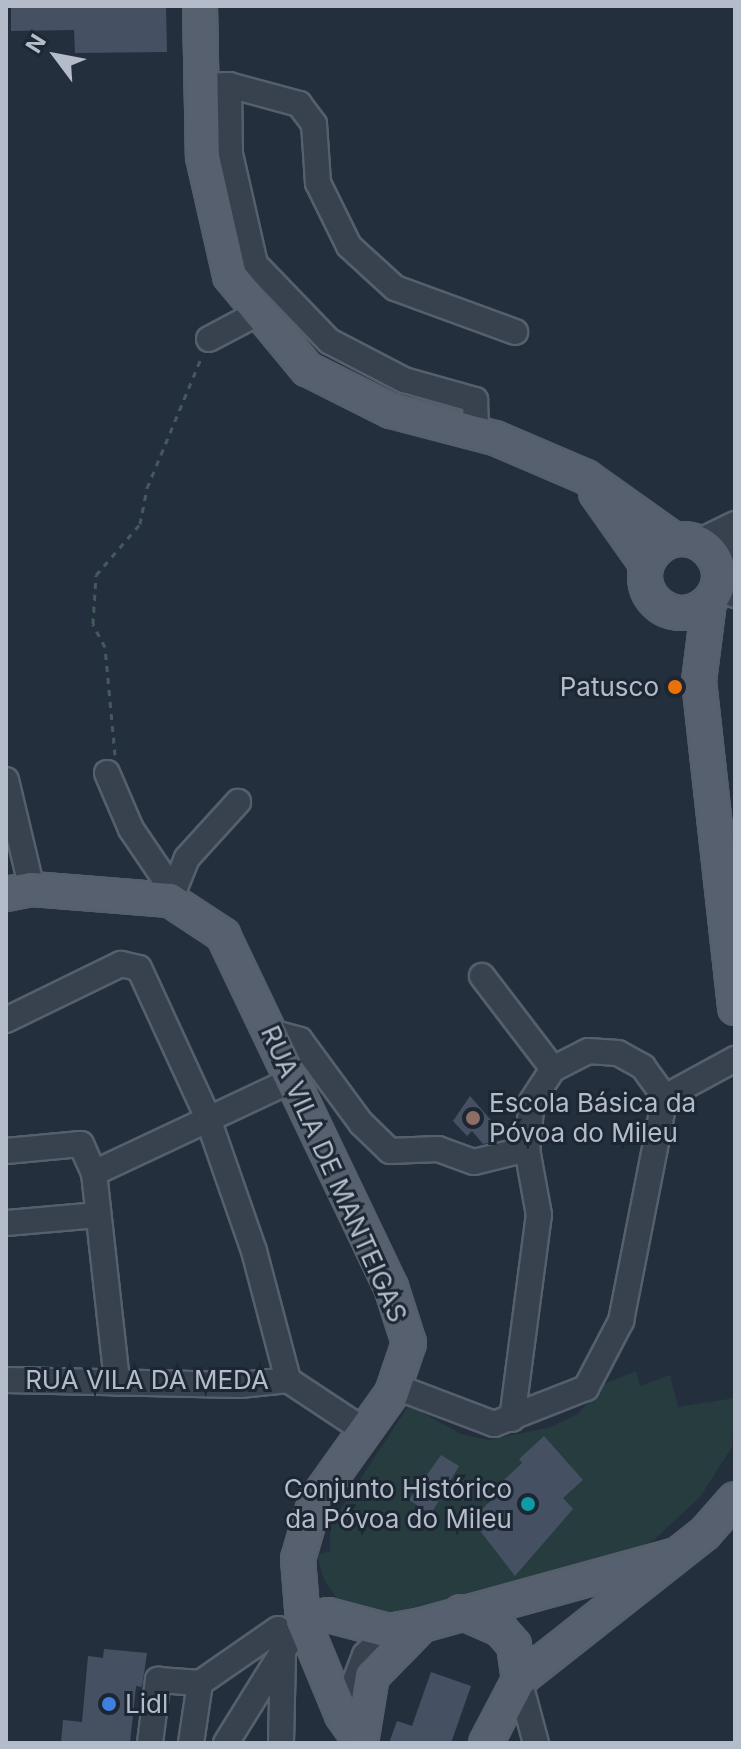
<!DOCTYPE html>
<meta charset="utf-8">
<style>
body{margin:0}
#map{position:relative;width:741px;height:1749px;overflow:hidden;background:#242f3e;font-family:Inter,sans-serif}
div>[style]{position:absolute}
.green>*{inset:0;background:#263c3f}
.building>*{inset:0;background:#455162}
.path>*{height:3px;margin-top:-1.5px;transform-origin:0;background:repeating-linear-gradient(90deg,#44595c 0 6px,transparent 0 12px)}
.roads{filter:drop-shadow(2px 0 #565f6c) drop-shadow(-2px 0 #565f6c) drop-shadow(0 2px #565f6c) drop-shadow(0 -2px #565f6c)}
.minor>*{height:24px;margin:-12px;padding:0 12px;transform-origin:12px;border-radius:12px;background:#38414e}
.major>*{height:32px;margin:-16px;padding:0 16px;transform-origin:16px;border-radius:16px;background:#56606e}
.major>.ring{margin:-16px;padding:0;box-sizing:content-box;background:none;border:32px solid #56606e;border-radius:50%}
.dots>*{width:22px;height:22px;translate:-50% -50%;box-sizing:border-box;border:4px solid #1d2633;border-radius:50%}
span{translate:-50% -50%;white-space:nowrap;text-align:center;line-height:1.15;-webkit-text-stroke:6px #1d2633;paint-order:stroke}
.poi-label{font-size:26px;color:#b4bcc9}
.right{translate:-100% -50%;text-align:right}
.left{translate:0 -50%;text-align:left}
.street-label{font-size:26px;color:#b4bcc9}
.frame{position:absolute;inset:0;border:8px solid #b4bcc9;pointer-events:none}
.north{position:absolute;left:16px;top:16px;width:80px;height:80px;-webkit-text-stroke:6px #1d2633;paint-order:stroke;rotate:302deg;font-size:22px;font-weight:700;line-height:32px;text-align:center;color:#b4bcc9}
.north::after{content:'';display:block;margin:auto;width:28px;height:36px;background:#b4bcc9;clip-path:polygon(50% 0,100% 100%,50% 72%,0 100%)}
</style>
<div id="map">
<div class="green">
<i style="clip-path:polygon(636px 1371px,640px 1386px,670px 1375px,678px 1407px,735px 1398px,732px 1447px,700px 1497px,655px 1539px,629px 1555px,382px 1618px,338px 1600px,324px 1580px,317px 1555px,330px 1551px,330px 1525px,409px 1405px,461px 1434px,489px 1440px,551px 1427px,578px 1414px,604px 1384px)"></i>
</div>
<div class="building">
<i style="clip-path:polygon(11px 6px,166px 6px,167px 52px,75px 53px,74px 30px,11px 31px)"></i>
<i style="clip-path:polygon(470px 1096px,502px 1133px,493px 1142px,483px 1144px,472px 1131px,467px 1136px,453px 1121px)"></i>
<i style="clip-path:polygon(544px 1436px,583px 1480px,563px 1498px,573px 1509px,515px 1576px,471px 1519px,507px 1486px,503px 1481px,522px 1463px,519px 1459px)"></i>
<i style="clip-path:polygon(441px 1455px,459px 1466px,431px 1514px,409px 1500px)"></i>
<i style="clip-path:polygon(104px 1649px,147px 1653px,142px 1687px,136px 1686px,130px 1743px,61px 1743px,63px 1720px,82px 1722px,88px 1656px,103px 1658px)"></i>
<i style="clip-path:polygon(431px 1672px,471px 1686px,451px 1743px,389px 1743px,397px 1721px,412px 1726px)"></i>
</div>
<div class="path">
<i style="left:115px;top:755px;width:108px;rotate:-95.3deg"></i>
<i style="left:105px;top:647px;width:26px;rotate:-118deg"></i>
<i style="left:93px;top:624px;width:49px;rotate:-86.5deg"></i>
<i style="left:96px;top:575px;width:67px;rotate:-49.2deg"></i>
<i style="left:140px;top:524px;width:37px;rotate:-79deg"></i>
<i style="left:147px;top:488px;width:141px;rotate:-67.4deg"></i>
</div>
<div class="roads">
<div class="minor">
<i style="left:229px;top:85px;width:73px;rotate:15.2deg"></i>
<i style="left:299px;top:104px;width:25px;rotate:53deg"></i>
<i style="left:314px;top:124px;width:59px;rotate:86.1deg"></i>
<i style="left:318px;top:183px;width:70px;rotate:63.8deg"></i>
<i style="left:349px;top:246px;width:62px;rotate:42.4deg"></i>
<i style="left:395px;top:288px;width:128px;rotate:20.1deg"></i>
<i style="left:202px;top:86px;width:27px;rotate:-2deg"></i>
<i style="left:229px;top:85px;width:69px;rotate:89.2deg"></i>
<i style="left:230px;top:154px;width:113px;rotate:77.2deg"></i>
<i style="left:255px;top:264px;width:107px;rotate:46.1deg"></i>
<i style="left:329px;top:341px;width:85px;rotate:27.5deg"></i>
<i style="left:404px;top:380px;width:74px;rotate:15.7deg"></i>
<i style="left:475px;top:400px;width:32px;rotate:88deg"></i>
<i style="left:209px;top:339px;width:58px;rotate:-27.9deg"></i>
<i style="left:698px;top:542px;width:41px;rotate:-25.9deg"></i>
<i style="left:719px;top:577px;width:34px;rotate:-62deg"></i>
<i style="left:715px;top:587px;width:22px;rotate:22deg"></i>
<i style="left:107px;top:773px;width:61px;rotate:66.8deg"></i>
<i style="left:131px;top:829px;width:57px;rotate:55.8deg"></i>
<i style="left:163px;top:876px;width:25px;rotate:74deg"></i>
<i style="left:170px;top:900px;width:45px;rotate:-68deg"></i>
<i style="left:187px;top:858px;width:76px;rotate:-47.7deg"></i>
<i style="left:6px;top:780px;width:112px;rotate:76.6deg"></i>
<i style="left:482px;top:976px;width:117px;rotate:52.6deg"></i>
<i style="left:6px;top:1020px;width:128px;rotate:-26deg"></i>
<i style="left:121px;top:964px;width:18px;rotate:13deg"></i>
<i style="left:139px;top:968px;width:163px;rotate:65.3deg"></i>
<i style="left:207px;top:1116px;width:143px;rotate:70.8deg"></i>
<i style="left:254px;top:1251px;width:133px;rotate:75.2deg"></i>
<i style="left:288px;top:1380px;width:92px;rotate:33.5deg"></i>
<i style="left:271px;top:1032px;width:30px;rotate:15deg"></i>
<i style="left:300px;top:1040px;width:103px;rotate:53.7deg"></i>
<i style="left:361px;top:1123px;width:40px;rotate:44deg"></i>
<i style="left:390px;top:1151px;width:48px;rotate:-2.4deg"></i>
<i style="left:438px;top:1149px;width:38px;rotate:20deg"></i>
<i style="left:474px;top:1162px;width:55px;rotate:-13.8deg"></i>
<i style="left:6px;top:1151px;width:75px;rotate:-5.3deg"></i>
<i style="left:81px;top:1144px;width:32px;rotate:66deg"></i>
<i style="left:94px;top:1173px;width:211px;rotate:83.7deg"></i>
<i style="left:94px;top:1173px;width:221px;rotate:-25.2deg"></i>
<i style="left:6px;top:1223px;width:92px;rotate:-5deg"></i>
<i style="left:6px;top:1380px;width:234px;rotate:1.2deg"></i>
<i style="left:240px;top:1385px;width:48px;rotate:-5.9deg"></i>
<i style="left:394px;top:1386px;width:107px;rotate:20.8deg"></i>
<i style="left:494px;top:1424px;width:99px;rotate:-21.4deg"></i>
<i style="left:586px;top:1388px;width:76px;rotate:-62.4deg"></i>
<i style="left:621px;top:1321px;width:228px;rotate:-78.9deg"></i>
<i style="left:665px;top:1097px;width:80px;rotate:-28.5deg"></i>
<i style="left:512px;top:1419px;width:206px;rotate:-82.5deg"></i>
<i style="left:539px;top:1215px;width:67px;rotate:-100.3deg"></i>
<i style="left:527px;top:1149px;width:48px;rotate:-84.1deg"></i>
<i style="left:532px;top:1101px;width:38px;rotate:-57deg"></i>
<i style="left:553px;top:1069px;width:39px;rotate:-27deg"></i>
<i style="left:588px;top:1051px;width:30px;rotate:4deg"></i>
<i style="left:618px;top:1053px;width:29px;rotate:29deg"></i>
<i style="left:643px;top:1067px;width:37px;rotate:54deg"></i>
<i style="left:519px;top:1680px;width:65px;rotate:74.9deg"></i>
<i style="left:342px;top:1715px;width:64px;rotate:-69deg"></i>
<i style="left:365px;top:1655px;width:34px;rotate:-45deg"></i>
<i style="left:150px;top:1743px;width:64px;rotate:-82.8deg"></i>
<i style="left:158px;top:1680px;width:42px;rotate:4.1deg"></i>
<i style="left:200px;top:1683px;width:95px;rotate:-34.7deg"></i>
<i style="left:191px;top:1743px;width:61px;rotate:-81.5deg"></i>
<i style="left:226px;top:1743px;width:118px;rotate:-58.2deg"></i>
<i style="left:281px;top:1743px;width:89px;rotate:-88.7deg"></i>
</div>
<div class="major">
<i style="left:200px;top:6px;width:151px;rotate:88.9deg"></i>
<i style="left:203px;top:157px;width:122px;rotate:77.2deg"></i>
<i style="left:230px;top:276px;width:121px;rotate:50.4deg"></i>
<i style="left:307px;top:369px;width:94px;rotate:26.6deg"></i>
<i style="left:391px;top:411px;width:107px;rotate:14.6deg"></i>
<i style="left:495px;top:438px;width:99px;rotate:23.2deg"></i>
<i style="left:586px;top:477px;width:107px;rotate:35.5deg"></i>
<i style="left:596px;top:493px;width:87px;rotate:54.8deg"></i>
<i class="ring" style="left:645px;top:539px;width:42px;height:42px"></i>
<i style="left:709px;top:602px;width:80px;rotate:97.2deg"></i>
<i style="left:699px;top:681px;width:329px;rotate:83.7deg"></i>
<i style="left:6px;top:894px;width:26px;rotate:-11deg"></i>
<i style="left:32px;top:889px;width:138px;rotate:4.6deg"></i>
<i style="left:170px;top:900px;width:64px;rotate:33.4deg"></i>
<i style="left:223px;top:935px;width:390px;rotate:64.5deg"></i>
<i style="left:391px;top:1287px;width:59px;rotate:72.2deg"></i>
<i style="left:409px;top:1343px;width:53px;rotate:108.8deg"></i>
<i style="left:392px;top:1393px;width:133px;rotate:125.5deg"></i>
<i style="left:315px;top:1501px;width:60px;rotate:106.3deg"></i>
<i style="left:298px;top:1559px;width:62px;rotate:85.4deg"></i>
<i style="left:303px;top:1621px;width:102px;rotate:67.5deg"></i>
<i style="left:342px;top:1715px;width:33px;rotate:55deg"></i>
<i style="left:461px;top:1612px;width:43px;rotate:23.6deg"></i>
<i style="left:500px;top:1629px;width:21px;rotate:49deg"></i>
<i style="left:514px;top:1645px;width:35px;rotate:82deg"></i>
<i style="left:303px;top:1621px;width:26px;rotate:-13deg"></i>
<i style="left:328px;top:1615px;width:63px;rotate:14.7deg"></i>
<i style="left:389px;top:1631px;width:34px;rotate:-10deg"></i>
<i style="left:361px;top:1743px;width:68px;rotate:-80.7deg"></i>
<i style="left:372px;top:1676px;width:71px;rotate:-45.6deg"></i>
<i style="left:422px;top:1625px;width:260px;rotate:-15.4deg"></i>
<i style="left:486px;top:1743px;width:71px;rotate:-62.4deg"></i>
<i style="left:519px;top:1680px;width:237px;rotate:-38.3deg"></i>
<i style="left:705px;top:1533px;width:45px;rotate:-48.6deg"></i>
</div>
</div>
<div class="dots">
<i style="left:675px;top:687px;background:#e8710a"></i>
<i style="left:473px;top:1118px;background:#8d6e63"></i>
<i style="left:528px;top:1504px;background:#0f9aa8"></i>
<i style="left:109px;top:1704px;background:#3f7fe0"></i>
</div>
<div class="poi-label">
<span class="right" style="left:659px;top:687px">Patusco</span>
<span class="left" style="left:489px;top:1118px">Escola Básica da<br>Póvoa do Mileu</span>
<span class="right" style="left:512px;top:1504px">Conjunto Histórico<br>da Póvoa do Mileu</span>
<span class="left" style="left:125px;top:1704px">Lidl</span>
</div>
<div class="street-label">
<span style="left:334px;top:1174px;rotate:66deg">RUA VILA DE MANTEIGAS</span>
<span style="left:147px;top:1380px">RUA VILA DA MEDA</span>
</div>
<div class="frame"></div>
<div class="north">N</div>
</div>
